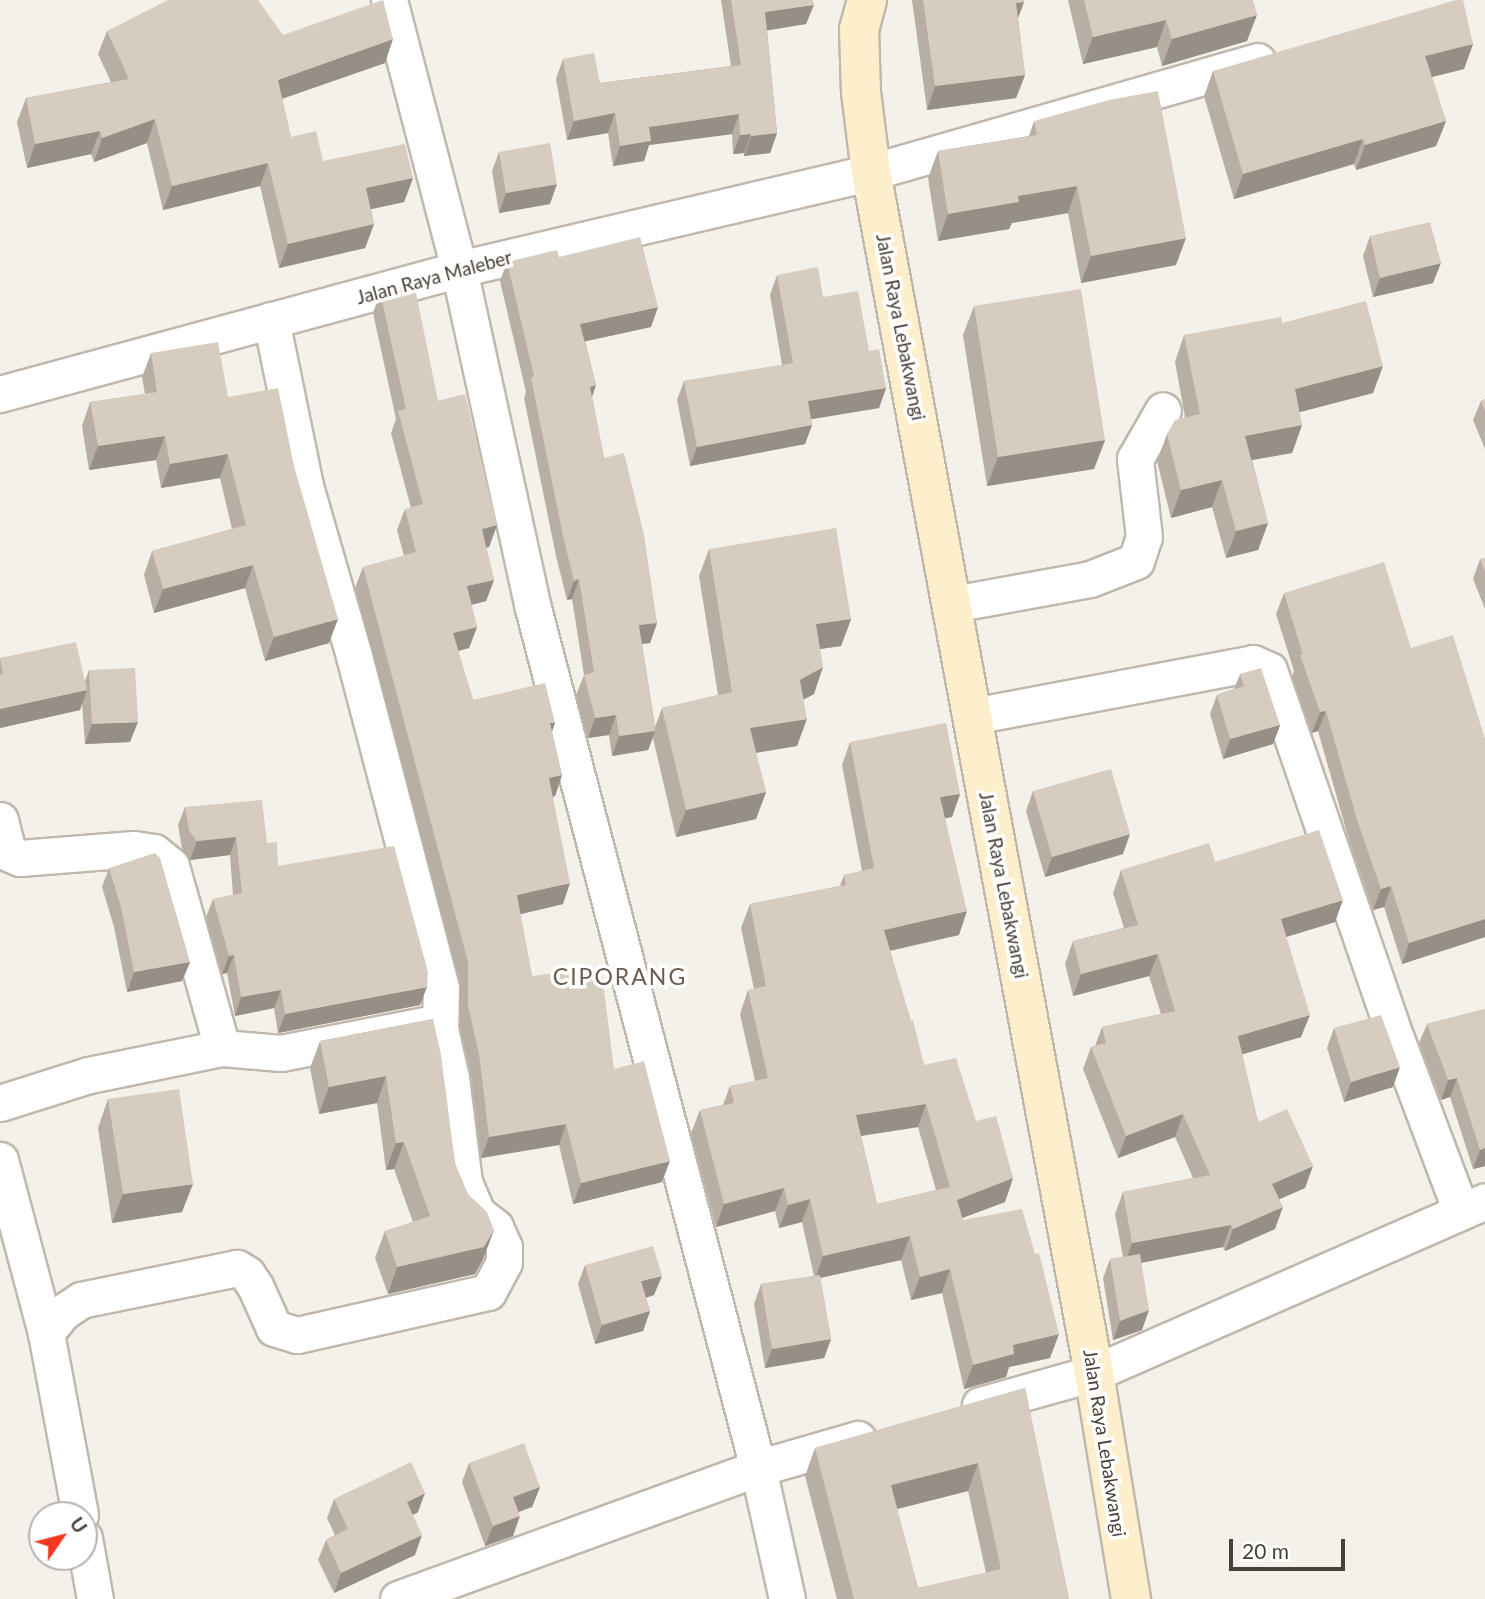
<!DOCTYPE html>
<style>
body{margin:0}
#map{position:relative;width:1485px;height:1599px;overflow:hidden;background:#f4f1ea;font-family:Lato,sans-serif}
div>[style]{position:absolute}
.roads{filter:drop-shadow(2px 0 #c0b8ac) drop-shadow(-2px 0 #c0b8ac) drop-shadow(0 2px #c0b8ac) drop-shadow(0 -2px #c0b8ac)}
.street>*{height:35px;margin:-17.5px;padding:0 17.5px;transform-origin:17.5px;border-radius:17.5px;background:#fff}
.secondary>*{height:38px;margin:-19px;padding:0 19px;transform-origin:19px;border-radius:19px;background:#fdefcb}
.wall>*{inset:0;background:#b8afa4}
.shaded-wall>*{inset:0;background:#968f86}
.building>*{inset:0;background:#d6ccbf}
span{translate:-50% -50%;white-space:nowrap;text-align:center;line-height:1.15;-webkit-text-stroke:7px #fff;paint-order:stroke}
.street-label{font-size:19px;color:#484138}
.quarter-label{font-size:23px;color:#6b5e4f;letter-spacing:2px}
.north{position:absolute;left:28px;top:1501px;width:70px;height:70px;box-sizing:border-box;background:#fff;border:2px solid #b6b3af;border-radius:50%;rotate:55deg;font-size:19px;font-weight:700;line-height:28px;text-align:center;color:#484138}
.north::after{content:'';display:block;margin:auto;width:24px;height:32px;background:#f43721;clip-path:polygon(50% 0,100% 100%,50% 72%,0 100%)}
.scale{position:absolute;left:1229px;top:1539px;width:116px;height:32px;box-sizing:border-box;border:4px solid #484138;border-top:0;padding-left:9px;font-size:21px;line-height:24px;white-space:nowrap;color:#484138;-webkit-text-stroke:5px #fff;paint-order:stroke}
</style>
<div id="map">
<div class="roads">
<div class="street">
<i style="left:389px;top:0;width:278px;rotate:75.4deg"></i>
<i style="left:459px;top:269px;width:347px;rotate:77.7deg"></i>
<i style="left:533px;top:608px;width:889px;rotate:75.34deg"></i>
<i style="left:758px;top:1468px;width:134px;rotate:77.5deg"></i>
<i style="left:271px;top:320px;width:169px;rotate:78.4deg"></i>
<i style="left:305px;top:486px;width:177px;rotate:73.9deg"></i>
<i style="left:354px;top:656px;width:343px;rotate:75.3deg"></i>
<i style="left:441px;top:988px;width:41px;rotate:91.4deg"></i>
<i style="left:0;top:394px;width:476px;rotate:-15.2deg"></i>
<i style="left:459px;top:269px;width:423px;rotate:-13.2deg"></i>
<i style="left:871px;top:172px;width:402px;rotate:-16deg"></i>
<i style="left:953px;top:604px;width:139px;rotate:-10.3deg"></i>
<i style="left:1090px;top:579px;width:49px;rotate:-21.4deg"></i>
<i style="left:1136px;top:561px;width:25px;rotate:-72deg"></i>
<i style="left:1144px;top:537px;width:79px;rotate:-96.6deg"></i>
<i style="left:1135px;top:459px;width:56px;rotate:-60.3deg"></i>
<i style="left:973px;top:716px;width:285px;rotate:-10.7deg"></i>
<i style="left:1253px;top:663px;width:17px;rotate:24deg"></i>
<i style="left:1269px;top:670px;width:392px;rotate:71deg"></i>
<i style="left:1397px;top:1041px;width:182px;rotate:69.4deg"></i>
<i style="left:0;top:820px;width:34px;rotate:76deg"></i>
<i style="left:8px;top:853px;width:13px;rotate:23deg"></i>
<i style="left:20px;top:858px;width:114px;rotate:-4.5deg"></i>
<i style="left:134px;top:849px;width:20px;rotate:9deg"></i>
<i style="left:154px;top:852px;width:22px;rotate:39deg"></i>
<i style="left:171px;top:866px;width:189px;rotate:74.3deg"></i>
<i style="left:222px;top:1048px;width:59px;rotate:4.8deg"></i>
<i style="left:281px;top:1053px;width:157px;rotate:-11deg"></i>
<i style="left:435px;top:1023px;width:8px;rotate:50deg"></i>
<i style="left:440px;top:1029px;width:50px;rotate:77.3deg"></i>
<i style="left:451px;top:1078px;width:105px;rotate:82.9deg"></i>
<i style="left:464px;top:1182px;width:34px;rotate:67deg"></i>
<i style="left:477px;top:1213px;width:23px;rotate:38deg"></i>
<i style="left:495px;top:1227px;width:22px;rotate:66deg"></i>
<i style="left:504px;top:1247px;width:15px;rotate:90deg"></i>
<i style="left:504px;top:1262px;width:34px;rotate:118deg"></i>
<i style="left:488px;top:1292px;width:196px;rotate:167.3deg"></i>
<i style="left:297px;top:1335px;width:24px;rotate:-163deg"></i>
<i style="left:274px;top:1328px;width:46px;rotate:-114.3deg"></i>
<i style="left:255px;top:1286px;width:14px;rotate:-124deg"></i>
<i style="left:247px;top:1274px;width:12px;rotate:-149deg"></i>
<i style="left:237px;top:1268px;width:159px;rotate:168.4deg"></i>
<i style="left:81px;top:1300px;width:23px;rotate:146deg"></i>
<i style="left:62px;top:1313px;width:26px;rotate:129deg"></i>
<i style="left:46px;top:1333px;width:185px;rotate:79.4deg"></i>
<i style="left:0;top:1103px;width:93px;rotate:-17.5deg"></i>
<i style="left:89px;top:1075px;width:136px;rotate:-11.5deg"></i>
<i style="left:0;top:1160px;width:179px;rotate:75.1deg"></i>
<i style="left:980px;top:1405px;width:118px;rotate:-15.7deg"></i>
<i style="left:1094px;top:1373px;width:427px;rotate:-23.7deg"></i>
<i style="left:84px;top:1538px;width:62px;rotate:79.8deg"></i>
<i style="left:398px;top:1599px;width:383px;rotate:-20deg"></i>
<i style="left:758px;top:1468px;width:104px;rotate:-16.2deg"></i>
</div>
<div class="secondary">
<i style="left:867px;top:0;width:30px;rotate:105deg"></i>
<i style="left:859px;top:29px;width:63px;rotate:88.2deg"></i>
<i style="left:861px;top:92px;width:81px;rotate:82.9deg"></i>
<i style="left:871px;top:172px;width:1222px;rotate:79.48deg"></i>
<i style="left:1094px;top:1373px;width:229px;rotate:80.7deg"></i>
</div>
</div>
<div class="wall">
<i style="clip-path:polygon(721px 0,813px 0,806px 24px,767px 30px,777px 133px,770px 153px,744px 156px,744px 153px,733px 154px,732px 134px,649px 145px,644px 161px,613px 166px,608px 133px,567px 140px,556px 79px,563px 59px,600px 83px,731px 66px)"></i>
<i style="clip-path:polygon(912px 0,1023px 0,1024px 2px,1018px 18px,1025px 75px,1016px 98px,927px 110px)"></i>
<i style="clip-path:polygon(1068px 0,1253px 0,1247px 41px,1162px 66px,1157px 47px,1083px 64px)"></i>
<i style="clip-path:polygon(107px 31px,283px 35px,385px 63px,282px 99px,291px 137px,323px 161px,413px 178px,404px 202px,371px 209px,374px 224px,365px 248px,279px 268px,260px 186px,163px 210px,147px 143px,94px 162px,91px 154px,27px 168px,17px 122px,26px 98px,111px 82px,98px 54px)"></i>
<i style="clip-path:polygon(1473px 44px,1464px 69px,1432px 77px,1446px 121px,1436px 146px,1356px 170px,1354px 164px,1234px 199px,1204px 96px,1213px 71px)"></i>
<i style="clip-path:polygon(1034px 121px,1176px 265px,1081px 283px,1068px 213px,1012px 223px,1009px 229px,938px 241px,928px 178px,938px 151px,1029px 136px)"></i>
<i style="clip-path:polygon(499px 152px,550px 204px,499px 213px,492px 171px)"></i>
<i style="clip-path:polygon(1370px 236px,1433px 283px,1373px 297px,1363px 256px)"></i>
<i style="clip-path:polygon(559px 257px,651px 327px,585px 341px,596px 385px,592px 397px,604px 458px,657px 623px,650px 643px,642px 644px,655px 727px,662px 708px,718px 695px,699px 576px,709px 549px,851px 619px,841px 646px,820px 649px,814px 694px,803px 699px,797px 746px,756px 753px,766px 792px,756px 819px,676px 837px,653px 738px,648px 750px,612px 756px,609px 735px,588px 738px,576px 695px,584px 675px,572px 599px,567px 600px,556px 556px,524px 398px,526px 392px,500px 281px,507px 262px)"></i>
<i style="clip-path:polygon(777px 275px,823px 297px,869px 351px,886px 388px,879px 408px,811px 419px,812px 425px,805px 444px,690px 466px,677px 400px,684px 381px,782px 365px,770px 295px)"></i>
<i style="clip-path:polygon(380px 292px,438px 401px,497px 525px,489px 547px,486px 547px,494px 580px,486px 601px,471px 605px,477px 627px,469px 648px,458px 651px,473px 700px,552px 732px,562px 775px,555px 796px,553px 797px,563px 904px,520px 914px,532px 976px,614px 1069px,662px 1182px,573px 1204px,559px 1145px,481px 1158px,471px 1075px,460px 1027px,460px 983px,355px 588px,363px 567px,404px 556px,397px 530px,405px 509px,411px 508px,391px 433px,396px 419px,373px 313px)"></i>
<i style="clip-path:polygon(974px 306px,1105px 440px,1094px 469px,987px 486px,963px 335px)"></i>
<i style="clip-path:polygon(1282px 323px,1373px 393px,1299px 412px,1302px 425px,1292px 453px,1252px 460px,1268px 523px,1258px 550px,1226px 558px,1212px 507px,1171px 518px,1157px 461px,1167px 434px,1185px 417px,1175px 362px,1184px 335px)"></i>
<i style="clip-path:polygon(151px 353px,228px 397px,329px 643px,265px 661px,245px 588px,154px 613px,144px 575px,152px 551px,232px 529px,220px 478px,161px 488px,156px 460px,89px 470px,82px 426px,90px 402px,145px 394px,142px 377px)"></i>
<i style="clip-path:polygon(1485px 399px,1485px 449px,1473px 420px,1481px 401px)"></i>
<i style="clip-path:polygon(1485px 558px,1485px 609px,1473px 579px,1480px 559px)"></i>
<i style="clip-path:polygon(1284px 593px,1411px 648px,1485px 739px,1485px 937px,1402px 964px,1384px 907px,1373px 910px,1349px 840px,1318px 731px,1312px 733px,1292px 676px,1294px 671px,1276px 614px)"></i>
<i style="clip-path:polygon(0 658px,85px 681px,89px 670px,130px 742px,85px 744px,82px 703px,80px 710px,0 728px)"></i>
<i style="clip-path:polygon(1240px 674px,1280px 725px,1273px 744px,1223px 759px,1210px 714px,1217px 695px,1234px 689px)"></i>
<i style="clip-path:polygon(evenodd,850px 742px,960px 794px,952px 817px,945px 818px,959px 935px,890px 951px,924px 1065px,976px 1121px,1013px 1178px,1005px 1202px,962px 1218px,1050px 1358px,1009px 1367px,1006px 1377px,964px 1389px,942px 1293px,911px 1300px,901px 1260px,820px 1278px,831px 1339px,824px 1358px,765px 1368px,754px 1304px,761px 1284px,814px 1276px,802px 1222px,779px 1228px,775px 1211px,716px 1227px,691px 1133px,700px 1110px,723px 1105px,730px 1086px,755px 1081px,740px 1014px,748px 990px,754px 989px,741px 928px,750px 904px,840px 886px,844px 875px,862px 871px,842px 765px,850px 742px,918px 1127px,936px 1190px,877px 1204px,861px 1136px,918px 1127px)"></i>
<i style="clip-path:polygon(1033px 791px,1123px 854px,1045px 877px,1026px 811px)"></i>
<i style="clip-path:polygon(185px 807px,267px 843px,278px 866px,420px 1005px,278px 1033px,274px 1008px,235px 1016px,227px 973px,222px 974px,206px 917px,213px 899px,233px 895px,230px 855px,190px 860px,182px 849px,178px 825px)"></i>
<i style="clip-path:polygon(1215px 862px,1335px 922px,1286px 937px,1301px 1037px,1242px 1054px,1258px 1122px,1305px 1188px,1279px 1199px,1275px 1229px,1225px 1251px,1223px 1247px,1141px 1263px,1142px 1330px,1113px 1340px,1103px 1278px,1110px 1259px,1123px 1257px,1115px 1214px,1123px 1192px,1193px 1178px,1175px 1137px,1118px 1158px,1083px 1069px,1091px 1047px,1095px 1046px,1102px 1027px,1161px 1014px,1149px 976px,1073px 996px,1065px 964px,1073px 941px,1124px 928px,1113px 893px,1121px 870px)"></i>
<i style="clip-path:polygon(109px 868px,190px 962px,182px 981px,127px 992px,114px 927px,102px 887px)"></i>
<i style="clip-path:polygon(1485px 1009px,1485px 1166px,1473px 1169px,1450px 1097px,1441px 1100px,1419px 1043px,1427px 1024px)"></i>
<i style="clip-path:polygon(433px 1019px,455px 1163px,484px 1257px,475px 1274px,388px 1294px,375px 1258px,385px 1231px,413px 1222px,394px 1169px,386px 1170px,377px 1103px,319px 1114px,310px 1068px,320px 1041px)"></i>
<i style="clip-path:polygon(1334px 1028px,1393px 1087px,1344px 1102px,1327px 1048px)"></i>
<i style="clip-path:polygon(108px 1099px,182px 1212px,112px 1223px,98px 1128px)"></i>
<i style="clip-path:polygon(585px 1265px,654px 1295px,646px 1298px,650px 1311px,643px 1331px,595px 1344px,578px 1284px)"></i>
<i style="clip-path:polygon(evenodd,1025px 1388px,1069px 1599px,837px 1599px,805px 1476px,815px 1448px,1025px 1388px,968px 1491px,986px 1573px,918px 1588px,897px 1509px,968px 1491px)"></i>
<i style="clip-path:polygon(469px 1463px,540px 1487px,532px 1507px,519px 1512px,513px 1536px,485px 1546px,462px 1482px)"></i>
<i style="clip-path:polygon(334px 1499px,418px 1512px,413px 1515px,415px 1555px,334px 1593px,318px 1560px,326px 1540px,335px 1535px,327px 1518px)"></i>
</div>
<div class="shaded-wall">
<i style="clip-path:polygon(1024px 2px,1015px 26px,1016px 3px)"></i>
<i style="clip-path:polygon(814px 5px,806px 24px,758px 32px,765px 12px)"></i>
<i style="clip-path:polygon(1257px 15px,1247px 41px,1162px 66px,1172px 39px)"></i>
<i style="clip-path:polygon(1166px 20px,1157px 47px,1083px 64px,1093px 37px)"></i>
<i style="clip-path:polygon(393px 39px,385px 63px,269px 103px,278px 80px)"></i>
<i style="clip-path:polygon(1473px 44px,1464px 69px,1416px 81px,1425px 56px)"></i>
<i style="clip-path:polygon(1025px 75px,1016px 98px,927px 110px,935px 86px)"></i>
<i style="clip-path:polygon(615px 113px,608px 133px,567px 140px,574px 121px)"></i>
<i style="clip-path:polygon(739px 114px,732px 134px,649px 145px,644px 161px,613px 166px,620px 146px,649px 127px)"></i>
<i style="clip-path:polygon(155px 119px,147px 143px,94px 162px,102px 138px)"></i>
<i style="clip-path:polygon(1446px 121px,1436px 146px,1356px 170px,1365px 145px)"></i>
<i style="clip-path:polygon(100px 131px,91px 154px,27px 168px,35px 144px)"></i>
<i style="clip-path:polygon(777px 133px,770px 153px,744px 156px,751px 136px)"></i>
<i style="clip-path:polygon(751px 134px,744px 153px,733px 154px,740px 135px)"></i>
<i style="clip-path:polygon(1363px 139px,1354px 164px,1234px 199px,1243px 174px)"></i>
<i style="clip-path:polygon(268px 163px,260px 186px,163px 210px,172px 186px)"></i>
<i style="clip-path:polygon(413px 178px,404px 202px,358px 212px,366px 188px)"></i>
<i style="clip-path:polygon(557px 184px,550px 204px,499px 213px,506px 193px)"></i>
<i style="clip-path:polygon(1077px 186px,1068px 213px,1012px 223px,1009px 229px,938px 241px,948px 214px,1018px 196px)"></i>
<i style="clip-path:polygon(374px 224px,365px 248px,279px 268px,288px 244px)"></i>
<i style="clip-path:polygon(1186px 238px,1176px 265px,1081px 283px,1091px 256px)"></i>
<i style="clip-path:polygon(1441px 263px,1433px 283px,1373px 297px,1380px 278px)"></i>
<i style="clip-path:polygon(658px 307px,651px 327px,573px 344px,580px 324px)"></i>
<i style="clip-path:polygon(1383px 366px,1373px 393px,1285px 416px,1295px 389px)"></i>
<i style="clip-path:polygon(596px 385px,589px 405px,590px 387px)"></i>
<i style="clip-path:polygon(886px 388px,879px 408px,801px 421px,808px 401px)"></i>
<i style="clip-path:polygon(812px 425px,805px 444px,690px 466px,697px 447px)"></i>
<i style="clip-path:polygon(1302px 425px,1292px 453px,1235px 463px,1245px 436px)"></i>
<i style="clip-path:polygon(165px 436px,156px 460px,89px 470px,98px 446px)"></i>
<i style="clip-path:polygon(1105px 440px,1094px 469px,987px 486px,998px 457px)"></i>
<i style="clip-path:polygon(228px 454px,220px 478px,161px 488px,170px 464px)"></i>
<i style="clip-path:polygon(1222px 480px,1212px 507px,1171px 518px,1181px 490px)"></i>
<i style="clip-path:polygon(1268px 523px,1258px 550px,1226px 558px,1236px 531px)"></i>
<i style="clip-path:polygon(497px 525px,489px 547px,474px 551px,482px 529px)"></i>
<i style="clip-path:polygon(253px 565px,245px 588px,154px 613px,163px 589px)"></i>
<i style="clip-path:polygon(579px 579px,572px 599px,567px 600px,574px 581px)"></i>
<i style="clip-path:polygon(494px 580px,486px 601px,459px 608px,467px 586px)"></i>
<i style="clip-path:polygon(338px 619px,329px 643px,265px 661px,274px 637px)"></i>
<i style="clip-path:polygon(851px 619px,841px 646px,806px 651px,816px 624px)"></i>
<i style="clip-path:polygon(657px 623px,650px 643px,632px 645px,639px 625px)"></i>
<i style="clip-path:polygon(477px 627px,469px 648px,446px 654px,453px 633px)"></i>
<i style="clip-path:polygon(823px 667px,814px 694px,790px 707px,800px 680px)"></i>
<i style="clip-path:polygon(87px 690px,80px 710px,0 728px,0 709px)"></i>
<i style="clip-path:polygon(1326px 711px,1318px 731px,1312px 733px,1320px 712px)"></i>
<i style="clip-path:polygon(616px 715px,609px 735px,588px 738px,595px 718px)"></i>
<i style="clip-path:polygon(807px 719px,797px 746px,741px 755px,750px 728px)"></i>
<i style="clip-path:polygon(138px 722px,130px 742px,85px 744px,92px 724px)"></i>
<i style="clip-path:polygon(550px 723px,555px 723px,548px 744px)"></i>
<i style="clip-path:polygon(1280px 725px,1273px 744px,1223px 759px,1230px 739px)"></i>
<i style="clip-path:polygon(655px 731px,648px 750px,612px 756px,619px 736px)"></i>
<i style="clip-path:polygon(562px 775px,555px 796px,542px 799px,549px 778px)"></i>
<i style="clip-path:polygon(766px 792px,756px 819px,676px 837px,686px 810px)"></i>
<i style="clip-path:polygon(960px 794px,952px 817px,931px 821px,940px 797px)"></i>
<i style="clip-path:polygon(1130px 834px,1123px 854px,1045px 877px,1052px 857px)"></i>
<i style="clip-path:polygon(236px 837px,230px 855px,190px 860px,197px 841px)"></i>
<i style="clip-path:polygon(570px 883px,563px 904px,509px 917px,517px 895px)"></i>
<i style="clip-path:polygon(1391px 886px,1384px 907px,1373px 910px,1381px 889px)"></i>
<i style="clip-path:polygon(1343px 900px,1335px 922px,1273px 941px,1281px 919px)"></i>
<i style="clip-path:polygon(967px 911px,959px 935px,875px 954px,884px 930px)"></i>
<i style="clip-path:polygon(1485px 919px,1485px 937px,1402px 964px,1409px 943px)"></i>
<i style="clip-path:polygon(1158px 954px,1149px 976px,1073px 996px,1081px 974px)"></i>
<i style="clip-path:polygon(234px 955px,227px 973px,222px 974px,229px 956px)"></i>
<i style="clip-path:polygon(190px 962px,182px 981px,127px 992px,134px 972px)"></i>
<i style="clip-path:polygon(427px 987px,420px 1005px,278px 1033px,285px 1014px)"></i>
<i style="clip-path:polygon(281px 990px,274px 1008px,235px 1016px,241px 997px)"></i>
<i style="clip-path:polygon(1310px 1015px,1301px 1037px,1230px 1058px,1238px 1036px)"></i>
<i style="clip-path:polygon(1400px 1067px,1393px 1087px,1344px 1102px,1351px 1082px)"></i>
<i style="clip-path:polygon(386px 1076px,377px 1103px,319px 1114px,329px 1087px)"></i>
<i style="clip-path:polygon(1457px 1078px,1450px 1097px,1441px 1100px,1448px 1080px)"></i>
<i style="clip-path:polygon(926px 1104px,918px 1127px,847px 1138px,856px 1115px)"></i>
<i style="clip-path:polygon(1183px 1114px,1175px 1137px,1118px 1158px,1126px 1136px)"></i>
<i style="clip-path:polygon(566px 1124px,559px 1145px,481px 1158px,489px 1137px)"></i>
<i style="clip-path:polygon(404px 1142px,394px 1169px,386px 1170px,396px 1143px)"></i>
<i style="clip-path:polygon(1485px 1148px,1485px 1166px,1473px 1169px,1480px 1150px)"></i>
<i style="clip-path:polygon(670px 1161px,662px 1182px,573px 1204px,581px 1183px)"></i>
<i style="clip-path:polygon(1313px 1166px,1305px 1188px,1264px 1206px,1272px 1184px)"></i>
<i style="clip-path:polygon(1013px 1178px,1005px 1202px,949px 1223px,957px 1200px)"></i>
<i style="clip-path:polygon(193px 1184px,182px 1212px,112px 1223px,123px 1194px)"></i>
<i style="clip-path:polygon(784px 1188px,775px 1211px,716px 1227px,724px 1204px)"></i>
<i style="clip-path:polygon(810px 1199px,802px 1222px,779px 1228px,788px 1205px)"></i>
<i style="clip-path:polygon(1283px 1207px,1275px 1229px,1225px 1251px,1233px 1229px)"></i>
<i style="clip-path:polygon(1231px 1225px,1223px 1247px,1124px 1266px,1132px 1243px)"></i>
<i style="clip-path:polygon(494px 1230px,484px 1257px,475px 1274px,388px 1294px,397px 1267px)"></i>
<i style="clip-path:polygon(910px 1236px,901px 1260px,815px 1279px,823px 1256px)"></i>
<i style="clip-path:polygon(950px 1269px,942px 1293px,911px 1300px,920px 1277px)"></i>
<i style="clip-path:polygon(662px 1276px,654px 1295px,634px 1301px,641px 1281px)"></i>
<i style="clip-path:polygon(1149px 1310px,1142px 1330px,1113px 1340px,1120px 1321px)"></i>
<i style="clip-path:polygon(650px 1311px,643px 1331px,595px 1344px,602px 1325px)"></i>
<i style="clip-path:polygon(1059px 1334px,1050px 1358px,1009px 1367px,1006px 1377px,964px 1389px,973px 1365px,1013px 1345px)"></i>
<i style="clip-path:polygon(831px 1339px,824px 1358px,765px 1368px,772px 1349px)"></i>
<i style="clip-path:polygon(978px 1463px,968px 1491px,881px 1513px,891px 1485px)"></i>
<i style="clip-path:polygon(540px 1487px,532px 1507px,506px 1516px,513px 1497px)"></i>
<i style="clip-path:polygon(425px 1493px,418px 1512px,400px 1522px,407px 1502px)"></i>
<i style="clip-path:polygon(520px 1516px,513px 1536px,485px 1546px,493px 1526px)"></i>
<i style="clip-path:polygon(422px 1535px,415px 1555px,334px 1593px,341px 1573px)"></i>
</div>
<div class="building">
<i style="clip-path:polygon(168px 0,258px 0,283px 35px,383px 0,393px 39px,278px 80px,291px 137px,316px 131px,323px 161px,405px 144px,413px 178px,366px 188px,374px 224px,288px 244px,268px 163px,172px 186px,155px 119px,102px 138px,100px 131px,35px 144px,26px 98px,129px 79px,107px 31px)"></i>
<i style="clip-path:polygon(731px 0,813px 0,814px 5px,765px 12px,777px 133px,751px 136px,751px 134px,740px 135px,739px 114px,649px 127px,651px 141px,620px 146px,615px 113px,574px 121px,563px 59px,594px 53px,600px 83px,741px 65px)"></i>
<i style="clip-path:polygon(923px 0,1023px 0,1024px 2px,1016px 3px,1025px 75px,935px 86px)"></i>
<i style="clip-path:polygon(1084px 0,1253px 0,1257px 15px,1172px 39px,1166px 20px,1093px 37px)"></i>
<i style="clip-path:polygon(1456px 0,1463px 0,1473px 44px,1425px 56px,1446px 121px,1365px 145px,1363px 139px,1243px 174px,1213px 71px)"></i>
<i style="clip-path:polygon(1158px 91px,1186px 238px,1091px 256px,1077px 186px,1018px 196px,1019px 202px,948px 214px,938px 151px,1037px 135px,1034px 121px,1109px 100px)"></i>
<i style="clip-path:polygon(550px 143px,557px 184px,506px 193px,499px 152px)"></i>
<i style="clip-path:polygon(1430px 222px,1441px 263px,1380px 278px,1370px 236px)"></i>
<i style="clip-path:polygon(640px 237px,658px 307px,580px 324px,596px 385px,590px 387px,604px 458px,624px 453px,644px 535px,657px 623px,639px 625px,655px 731px,619px 736px,616px 715px,595px 718px,584px 675px,594px 672px,579px 579px,574px 581px,563px 536px,531px 378px,534px 376px,507px 262px,557px 250px,559px 257px)"></i>
<i style="clip-path:polygon(818px 267px,823px 297px,858px 291px,869px 351px,879px 349px,886px 388px,808px 401px,812px 425px,697px 447px,684px 381px,793px 363px,777px 275px)"></i>
<i style="clip-path:polygon(414px 283px,438px 401px,465px 394px,497px 525px,482px 529px,494px 580px,467px 586px,477px 627px,453px 633px,473px 700px,545px 683px,555px 723px,550px 723px,562px 775px,549px 778px,570px 883px,517px 895px,532px 976px,601px 967px,614px 1069px,644px 1061px,670px 1161px,581px 1183px,566px 1124px,489px 1137px,479px 1054px,468px 1006px,468px 962px,363px 567px,416px 552px,405px 509px,423px 504px,398px 411px,406px 409px,380px 292px)"></i>
<i style="clip-path:polygon(1081px 289px,1105px 440px,998px 457px,974px 306px)"></i>
<i style="clip-path:polygon(1366px 301px,1383px 366px,1295px 389px,1302px 425px,1245px 436px,1268px 523px,1236px 531px,1222px 480px,1181px 490px,1167px 434px,1175px 420px,1200px 414px,1184px 335px,1281px 317px,1282px 323px)"></i>
<i style="clip-path:polygon(218px 342px,228px 397px,278px 388px,294px 466px,338px 619px,274px 637px,253px 565px,163px 589px,152px 551px,246px 525px,228px 454px,170px 464px,165px 436px,98px 446px,90px 402px,157px 392px,151px 353px)"></i>
<i style="clip-path:polygon(1485px 399px,1485px 411px,1481px 401px)"></i>
<i style="clip-path:polygon(836px 528px,851px 619px,816px 624px,823px 667px,800px 680px,807px 719px,750px 728px,766px 792px,686px 810px,662px 708px,732px 692px,709px 549px)"></i>
<i style="clip-path:polygon(1485px 558px,1485px 572px,1480px 559px)"></i>
<i style="clip-path:polygon(1384px 562px,1411px 648px,1453px 635px,1485px 739px,1485px 919px,1409px 943px,1391px 886px,1381px 889px,1357px 820px,1326px 711px,1320px 712px,1300px 655px,1303px 655px,1284px 593px)"></i>
<i style="clip-path:polygon(76px 642px,87px 690px,0 709px,0 674px,3px 674px,0 658px)"></i>
<i style="clip-path:polygon(135px 668px,138px 722px,92px 724px,89px 670px)"></i>
<i style="clip-path:polygon(1261px 668px,1280px 725px,1230px 739px,1217px 695px,1244px 686px,1240px 674px)"></i>
<i style="clip-path:polygon(evenodd,946px 723px,960px 794px,940px 797px,967px 911px,884px 930px,911px 1021px,913px 1020px,924px 1065px,956px 1058px,976px 1121px,996px 1116px,1013px 1178px,957px 1200px,963px 1220px,1022px 1209px,1035px 1254px,1039px 1253px,1059px 1334px,1013px 1345px,1014px 1354px,973px 1365px,950px 1269px,920px 1277px,910px 1236px,823px 1256px,810px 1199px,788px 1205px,784px 1188px,724px 1204px,700px 1110px,734px 1103px,730px 1086px,768px 1078px,748px 990px,766px 986px,750px 904px,846px 885px,844px 875px,874px 868px,850px 742px,946px 723px,926px 1104px,950px 1187px,877px 1204px,856px 1115px,926px 1104px)"></i>
<i style="clip-path:polygon(1111px 769px,1130px 834px,1052px 857px,1033px 791px)"></i>
<i style="clip-path:polygon(262px 800px,267px 843px,277px 842px,278px 866px,394px 846px,428px 972px,427px 987px,285px 1014px,281px 990px,241px 997px,234px 955px,229px 956px,213px 899px,242px 893px,236px 837px,197px 841px,189px 831px,185px 807px)"></i>
<i style="clip-path:polygon(1319px 830px,1343px 900px,1281px 919px,1310px 1015px,1238px 1036px,1258px 1122px,1287px 1109px,1313px 1166px,1272px 1184px,1283px 1207px,1233px 1229px,1231px 1225px,1132px 1243px,1123px 1192px,1210px 1175px,1183px 1114px,1126px 1136px,1091px 1047px,1106px 1043px,1102px 1027px,1175px 1011px,1158px 954px,1081px 974px,1073px 941px,1138px 925px,1121px 870px,1209px 843px,1215px 862px)"></i>
<i style="clip-path:polygon(155px 853px,160px 858px,190px 962px,134px 972px,121px 907px,109px 868px)"></i>
<i style="clip-path:polygon(1485px 1009px,1485px 1148px,1480px 1150px,1457px 1078px,1448px 1080px,1427px 1024px)"></i>
<i style="clip-path:polygon(1381px 1015px,1400px 1067px,1351px 1082px,1334px 1028px)"></i>
<i style="clip-path:polygon(433px 1019px,441px 1055px,455px 1163px,468px 1194px,487px 1212px,494px 1230px,484px 1247px,397px 1267px,385px 1231px,430px 1216px,404px 1142px,396px 1143px,386px 1076px,329px 1087px,320px 1041px)"></i>
<i style="clip-path:polygon(179px 1089px,193px 1184px,123px 1194px,108px 1099px)"></i>
<i style="clip-path:polygon(653px 1246px,662px 1276px,641px 1281px,650px 1311px,602px 1325px,585px 1265px)"></i>
<i style="clip-path:polygon(1140px 1254px,1149px 1310px,1120px 1321px,1110px 1259px)"></i>
<i style="clip-path:polygon(820px 1275px,831px 1339px,772px 1349px,761px 1284px)"></i>
<i style="clip-path:polygon(evenodd,1025px 1388px,1069px 1599px,854px 1599px,815px 1448px,1025px 1388px,978px 1463px,1001px 1569px,918px 1588px,891px 1485px,978px 1463px)"></i>
<i style="clip-path:polygon(524px 1443px,540px 1487px,513px 1497px,520px 1516px,493px 1526px,469px 1463px)"></i>
<i style="clip-path:polygon(411px 1462px,425px 1493px,407px 1502px,422px 1535px,341px 1573px,326px 1540px,348px 1529px,334px 1499px)"></i>
</div>
<div class="street-label">
<span style="left:434px;top:277px;rotate:-15deg">Jalan Raya Maleber</span>
<span style="left:901px;top:327px;rotate:79deg">Jalan Raya Lebakwangi</span>
<span style="left:1004px;top:885px;rotate:79deg">Jalan Raya Lebakwangi</span>
<span style="left:1105px;top:1443px;rotate:81deg">Jalan Raya Lebakwangi</span>
</div>
<div class="quarter-label">
<span style="left:620px;top:976px">CIPORANG</span>
</div>
<div class="north">U</div>
<div class="scale">20 m</div>
</div>
